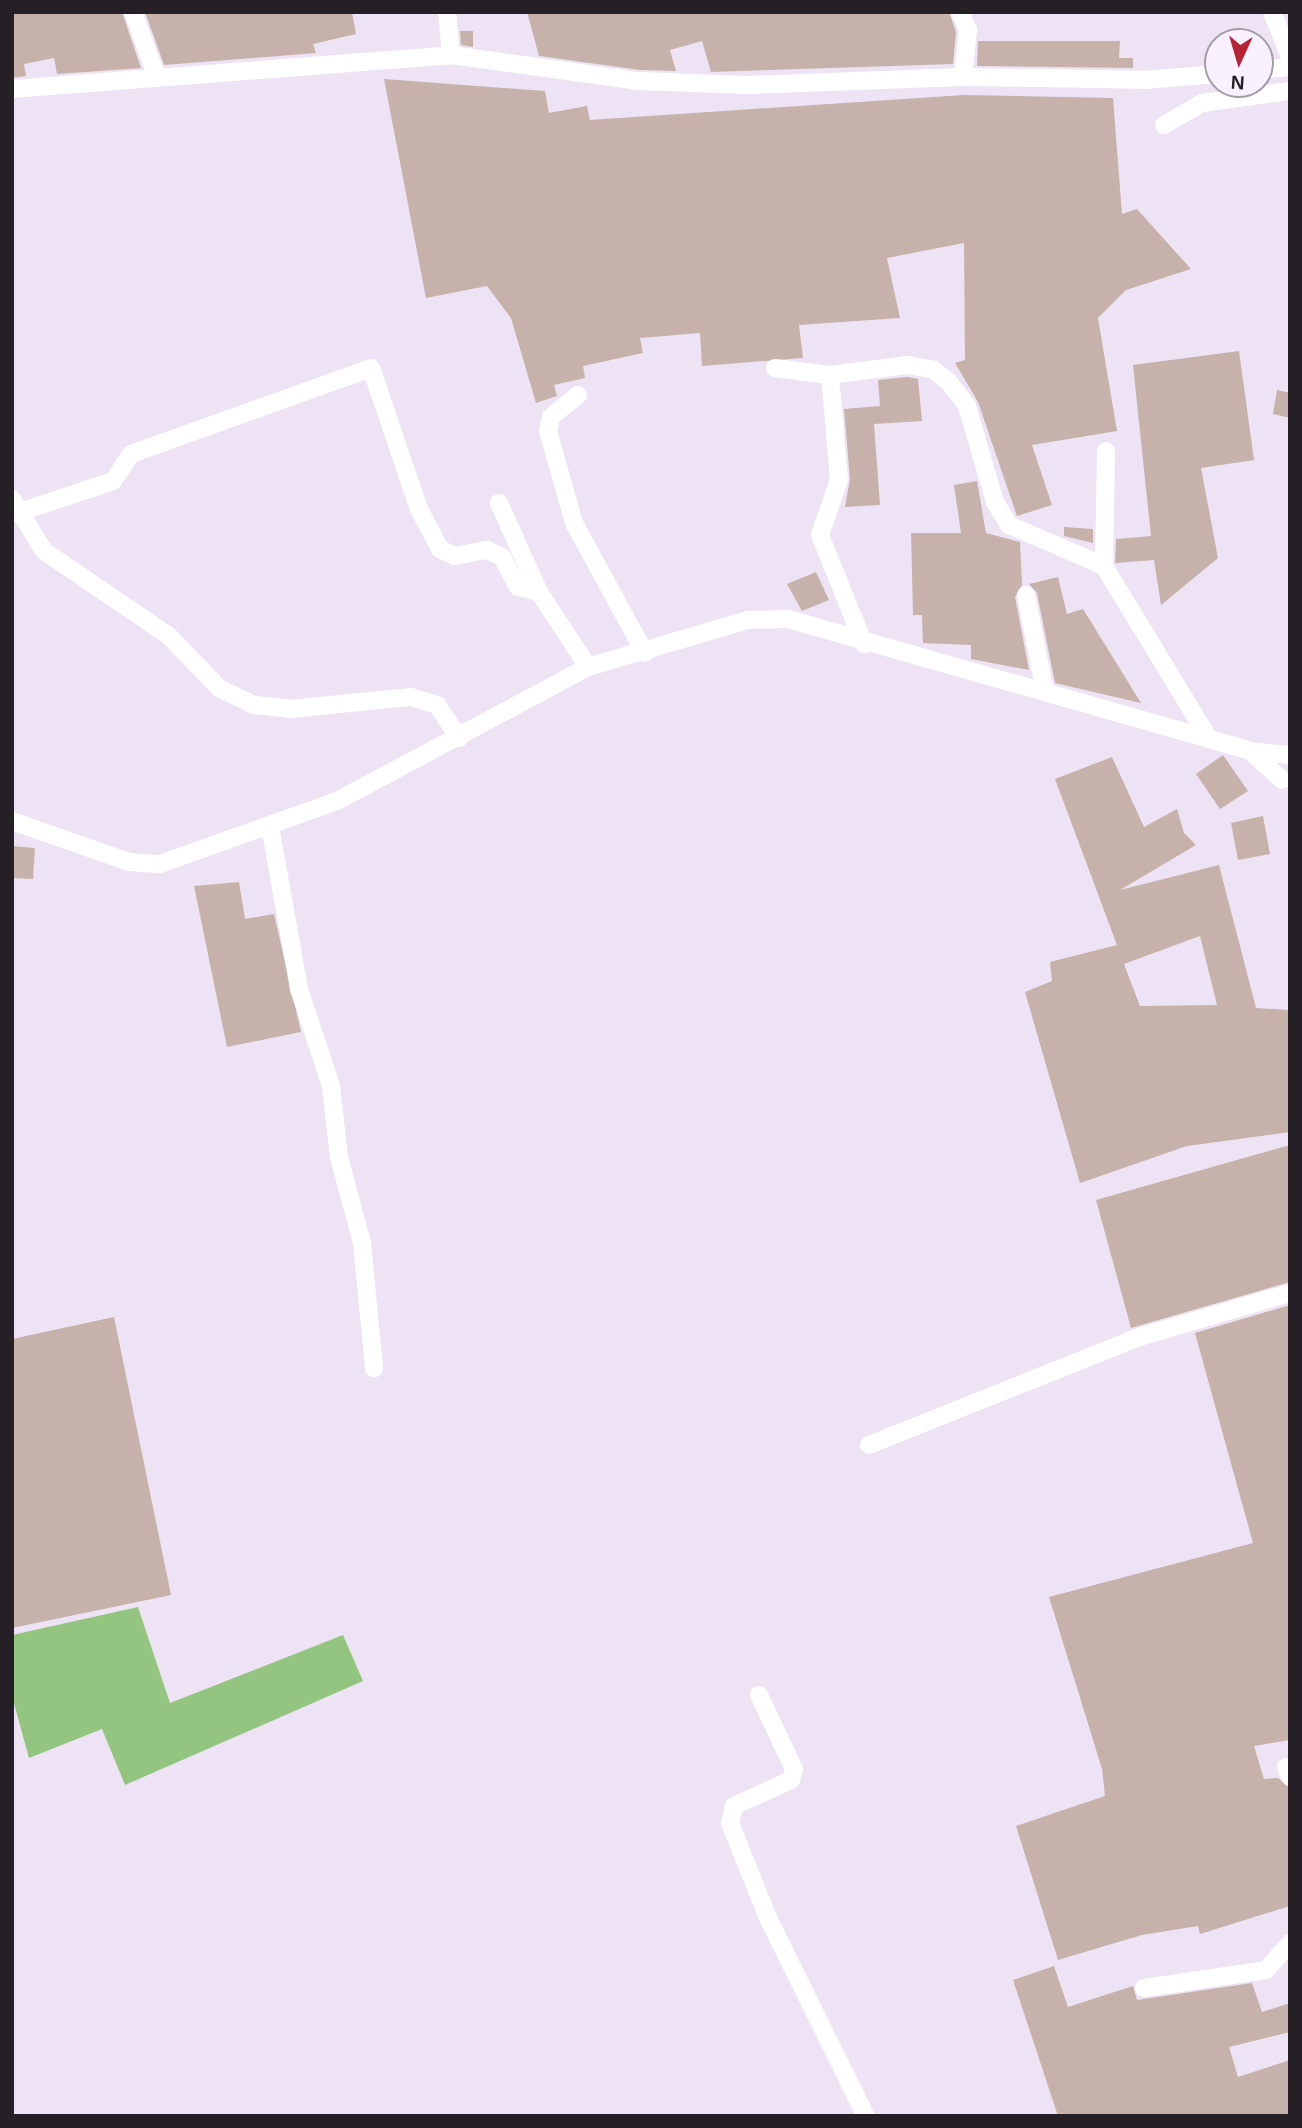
<!DOCTYPE html>
<style>
body{margin:0}
#map{position:relative;width:1302px;height:2128px;overflow:hidden;background:#ede3f4;font-family:Arial,sans-serif}
div>[style]{position:absolute}
.green>*{inset:0;background:#93c580}
.building>*{inset:0;background:#c6b2aa}
.minor>*{height:18px;margin:-9px;padding:0 9px;transform-origin:9px;border-radius:9px;background:#fff}
span{translate:-50% -50%;white-space:nowrap;text-align:center;line-height:1.15;-webkit-text-stroke:7px #f9f1ff;paint-order:stroke}
.frame{position:absolute;inset:0;border:14px solid #242026;pointer-events:none}
.north{position:absolute;left:1204px;top:28px;width:70px;height:70px;box-sizing:border-box;background:#f9f1ff;border:2px solid #a49da8;border-radius:50%;rotate:184deg;font-size:19px;font-weight:700;line-height:28px;text-align:center;color:#242026}
.north::after{content:'';display:block;margin:auto;width:24px;height:32px;background:#b52435;clip-path:polygon(50% 0,100% 100%,50% 72%,0 100%)}
</style>
<div id="map">
<div class="green">
<i style="clip-path:polygon(138px 1607px,170px 1703px,343px 1635px,363px 1681px,125px 1785px,102px 1729px,29px 1758px,12px 1696px,12px 1635px)"></i>
</div>
<div class="building">
<i style="clip-path:polygon(12px 12px,122px 12px,141px 68px,57px 74px,54px 58px,24px 64px,26px 76px,12px 78px)"></i>
<i style="clip-path:polygon(145px 12px,352px 12px,356px 34px,313px 44px,316px 53px,164px 65px)"></i>
<i style="clip-path:polygon(527px 12px,949px 12px,956px 32px,953px 64px,711px 72px,702px 41px,670px 50px,676px 71px,640px 70px,539px 56px)"></i>
<i style="clip-path:polygon(460px 31px,473px 31px,473px 47px,461px 45px)"></i>
<i style="clip-path:polygon(978px 41px,1120px 41px,1119px 58px,1133px 58px,1133px 68px,977px 66px)"></i>
<i style="clip-path:polygon(384px 79px,545px 91px,549px 113px,587px 106px,590px 120px,964px 95px,1113px 98px,1122px 214px,1137px 209px,1191px 269px,1126px 290px,1098px 318px,1117px 431px,1032px 445px,1052px 505px,1017px 516px,978px 402px,955px 363px,965px 360px,964px 243px,887px 258px,900px 318px,799px 325px,803px 358px,702px 366px,700px 333px,640px 338px,643px 353px,583px 366px,585px 378px,554px 385px,557px 396px,536px 403px,511px 318px,487px 286px,426px 298px)"></i>
<i style="clip-path:polygon(1239px 351px,1254px 460px,1201px 468px,1218px 558px,1161px 605px,1154px 560px,1115px 563px,1116px 539px,1151px 536px,1133px 365px)"></i>
<i style="clip-path:polygon(907px 377px,918px 379px,922px 421px,874px 424px,880px 505px,845px 507px,850px 479px,844px 409px,880px 406px,878px 380px)"></i>
<i style="clip-path:polygon(1277px 390px,1290px 393px,1290px 418px,1273px 414px)"></i>
<i style="clip-path:polygon(977px 481px,986px 533px,1020px 542px,1022px 585px,1015px 597px,1029px 670px,971px 659px,971px 645px,923px 643px,922px 615px,913px 615px,911px 533px,961px 533px,954px 485px)"></i>
<i style="clip-path:polygon(1064px 527px,1093px 529px,1093px 543px,1064px 536px)"></i>
<i style="clip-path:polygon(816px 572px,829px 600px,802px 611px,787px 584px)"></i>
<i style="clip-path:polygon(1058px 577px,1067px 614px,1083px 609px,1141px 703px,1055px 683px,1037px 593px,1029px 584px)"></i>
<i style="clip-path:polygon(1223px 755px,1248px 791px,1220px 809px,1196px 774px)"></i>
<i style="clip-path:polygon(evenodd,1112px 757px,1144px 827px,1177px 809px,1184px 833px,1196px 845px,1120px 890px,1219px 865px,1256px 1008px,1290px 1010px,1290px 1132px,1187px 1146px,1080px 1183px,1025px 992px,1052px 981px,1050px 962px,1117px 945px,1055px 779px,1112px 757px,1200px 936px,1217px 1005px,1140px 1006px,1124px 964px,1200px 936px)"></i>
<i style="clip-path:polygon(1263px 816px,1270px 854px,1238px 860px,1231px 823px)"></i>
<i style="clip-path:polygon(12px 846px,35px 848px,33px 879px,12px 878px)"></i>
<i style="clip-path:polygon(239px 882px,245px 919px,274px 914px,301px 1032px,227px 1047px,194px 886px)"></i>
<i style="clip-path:polygon(1290px 1145px,1290px 1282px,1131px 1328px,1096px 1200px)"></i>
<i style="clip-path:polygon(1290px 1305px,1290px 1740px,1254px 1746px,1264px 1779px,1278px 1778px,1290px 1788px,1290px 1906px,1200px 1934px,1198px 1926px,1142px 1935px,1058px 1960px,1016px 1826px,1105px 1796px,1102px 1769px,1049px 1597px,1253px 1543px,1195px 1333px)"></i>
<i style="clip-path:polygon(114px 1317px,171px 1595px,12px 1628px,12px 1339px)"></i>
<i style="clip-path:polygon(1054px 1966px,1068px 2007px,1133px 1986px,1137px 2000px,1252px 1983px,1262px 2012px,1290px 2003px,1290px 2032px,1229px 2047px,1238px 2077px,1290px 2060px,1290px 2116px,1058px 2116px,1013px 1980px)"></i>
</div>
<div class="minor">
<i style="left:133px;top:12px;width:67px;rotate:69.9deg"></i>
<i style="left:447px;top:12px;width:43px;rotate:84.7deg"></i>
<i style="left:960px;top:12px;width:20px;rotate:66deg"></i>
<i style="left:968px;top:30px;width:47px;rotate:96.1deg"></i>
<i style="left:1272px;top:12px;width:48px;rotate:68.2deg"></i>
<i style="left:1260px;top:70px;width:30px;rotate:-6deg"></i>
<i style="left:12px;top:89px;width:440px;rotate:-4.4deg"></i>
<i style="left:451px;top:55px;width:190px;rotate:7.9deg"></i>
<i style="left:639px;top:81px;width:108px;rotate:2.1deg"></i>
<i style="left:747px;top:85px;width:216px;rotate:-2.1deg"></i>
<i style="left:963px;top:77px;width:182px;rotate:0.9deg"></i>
<i style="left:1145px;top:80px;width:73px;rotate:-4.7deg"></i>
<i style="left:1164px;top:125px;width:44px;rotate:-30.1deg"></i>
<i style="left:1202px;top:103px;width:89px;rotate:-7.8deg"></i>
<i style="left:775px;top:368px;width:55px;rotate:7.3deg"></i>
<i style="left:830px;top:375px;width:78px;rotate:-7.4deg"></i>
<i style="left:907px;top:365px;width:27px;rotate:10deg"></i>
<i style="left:934px;top:370px;width:19px;rotate:39deg"></i>
<i style="left:949px;top:382px;width:30px;rotate:53deg"></i>
<i style="left:967px;top:406px;width:100px;rotate:73.7deg"></i>
<i style="left:995px;top:502px;width:27px;rotate:59deg"></i>
<i style="left:1009px;top:525px;width:103px;rotate:23.3deg"></i>
<i style="left:1104px;top:566px;width:197px;rotate:58.7deg"></i>
<i style="left:830px;top:375px;width:105px;rotate:85.1deg"></i>
<i style="left:839px;top:480px;width:58px;rotate:109.1deg"></i>
<i style="left:820px;top:535px;width:118px;rotate:68deg"></i>
<i style="left:578px;top:395px;width:35px;rotate:141deg"></i>
<i style="left:551px;top:417px;width:14px;rotate:102deg"></i>
<i style="left:548px;top:431px;width:96px;rotate:74.2deg"></i>
<i style="left:574px;top:523px;width:148px;rotate:61.4deg"></i>
<i style="left:12px;top:499px;width:61px;rotate:58.4deg"></i>
<i style="left:44px;top:551px;width:151px;rotate:34.2deg"></i>
<i style="left:169px;top:636px;width:72px;rotate:46.1deg"></i>
<i style="left:219px;top:688px;width:39px;rotate:26deg"></i>
<i style="left:254px;top:705px;width:36px;rotate:6deg"></i>
<i style="left:290px;top:709px;width:122px;rotate:-5.7deg"></i>
<i style="left:411px;top:697px;width:27px;rotate:17deg"></i>
<i style="left:437px;top:705px;width:40px;rotate:56deg"></i>
<i style="left:499px;top:503px;width:98px;rotate:65.8deg"></i>
<i style="left:539px;top:592px;width:90px;rotate:56.8deg"></i>
<i style="left:17px;top:513px;width:101px;rotate:-18.4deg"></i>
<i style="left:113px;top:481px;width:32px;rotate:-56deg"></i>
<i style="left:131px;top:454px;width:255px;rotate:-19.7deg"></i>
<i style="left:371px;top:368px;width:149px;rotate:71.2deg"></i>
<i style="left:419px;top:509px;width:45px;rotate:62.3deg"></i>
<i style="left:440px;top:549px;width:17px;rotate:25deg"></i>
<i style="left:455px;top:556px;width:33px;rotate:-11deg"></i>
<i style="left:487px;top:550px;width:17px;rotate:25deg"></i>
<i style="left:502px;top:557px;width:34px;rotate:62deg"></i>
<i style="left:518px;top:587px;width:22px;rotate:13deg"></i>
<i style="left:1104px;top:566px;width:115px;rotate:-89deg"></i>
<i style="left:1026px;top:595px;width:99px;rotate:78.9deg"></i>
<i style="left:1250px;top:751px;width:43px;rotate:42.2deg"></i>
<i style="left:12px;top:821px;width:124px;rotate:19.3deg"></i>
<i style="left:129px;top:862px;width:31px;rotate:4deg"></i>
<i style="left:160px;top:864px;width:188px;rotate:-19.6deg"></i>
<i style="left:337px;top:801px;width:285px;rotate:-28.1deg"></i>
<i style="left:588px;top:667px;width:167px;rotate:-16.4deg"></i>
<i style="left:748px;top:620px;width:40px;rotate:-1.4deg"></i>
<i style="left:788px;top:619px;width:480px;rotate:15.9deg"></i>
<i style="left:1250px;top:751px;width:40px;rotate:5.7deg"></i>
<i style="left:270px;top:826px;width:166px;rotate:79.9deg"></i>
<i style="left:299px;top:989px;width:102px;rotate:71.7deg"></i>
<i style="left:331px;top:1086px;width:71px;rotate:83.6deg"></i>
<i style="left:339px;top:1157px;width:89px;rotate:75deg"></i>
<i style="left:362px;top:1243px;width:126px;rotate:84.5deg"></i>
<i style="left:869px;top:1445px;width:288px;rotate:-21.8deg"></i>
<i style="left:1136px;top:1338px;width:160px;rotate:-16.3deg"></i>
<i style="left:759px;top:1695px;width:82px;rotate:64.7deg"></i>
<i style="left:794px;top:1769px;width:11px;rotate:105deg"></i>
<i style="left:791px;top:1780px;width:63px;rotate:155.5deg"></i>
<i style="left:734px;top:1806px;width:17px;rotate:103deg"></i>
<i style="left:730px;top:1823px;width:102px;rotate:68.2deg"></i>
<i style="left:768px;top:1918px;width:221px;rotate:63.7deg"></i>
<i style="left:1286px;top:1767px;width:11px;rotate:68deg"></i>
<i style="left:1144px;top:1988px;width:123px;rotate:-8.4deg"></i>
<i style="left:1266px;top:1970px;width:36px;rotate:-48deg"></i>
</div>
<div class="frame"></div>
<div class="north">N</div>
</div>
